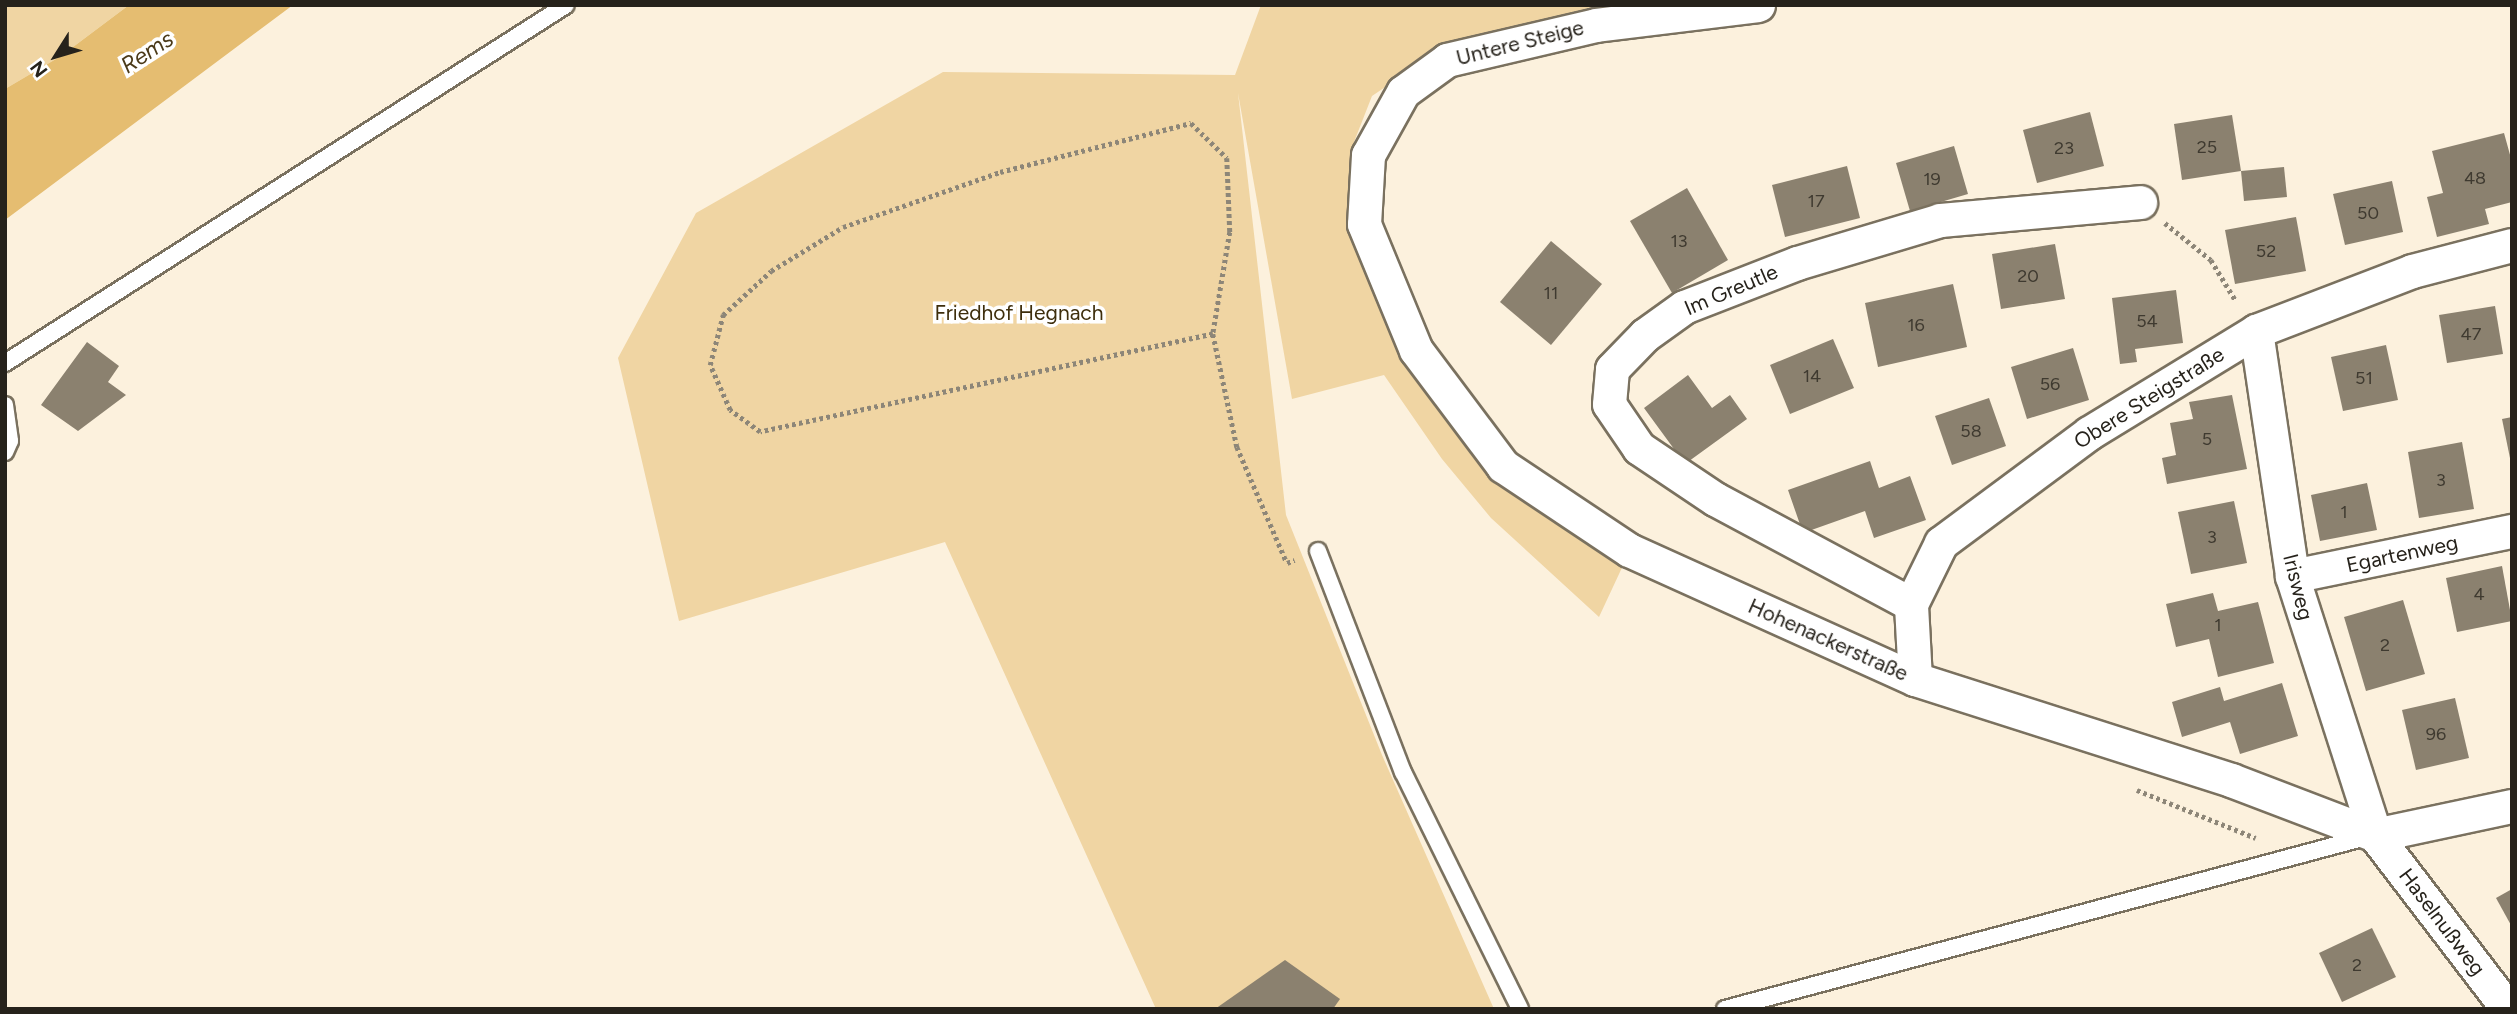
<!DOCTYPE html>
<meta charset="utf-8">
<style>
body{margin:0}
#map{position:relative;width:2517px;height:1014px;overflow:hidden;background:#fcf1dd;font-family:Figtree,sans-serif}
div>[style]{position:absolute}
.green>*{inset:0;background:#f0d5a3}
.water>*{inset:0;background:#e5bd71}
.building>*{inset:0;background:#8b816f}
.path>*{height:4.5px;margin-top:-2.25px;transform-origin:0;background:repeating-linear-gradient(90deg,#8d8678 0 3.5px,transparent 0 7px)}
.roads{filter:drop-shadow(2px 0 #7a715f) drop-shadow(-2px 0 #7a715f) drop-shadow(0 2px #7a715f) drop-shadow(0 -2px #7a715f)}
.lane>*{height:16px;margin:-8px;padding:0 8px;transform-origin:8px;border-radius:8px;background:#fff}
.street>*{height:33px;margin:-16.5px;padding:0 16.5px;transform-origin:16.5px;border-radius:16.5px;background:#fff}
span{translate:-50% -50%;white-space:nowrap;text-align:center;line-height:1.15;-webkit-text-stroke:7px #fff;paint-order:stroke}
.number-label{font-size:18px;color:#3f3a30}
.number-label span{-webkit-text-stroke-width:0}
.street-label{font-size:21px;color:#26221b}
.park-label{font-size:21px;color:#3e2e0c}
.water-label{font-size:23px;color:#4b3a19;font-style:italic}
.frame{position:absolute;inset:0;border:7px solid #26221b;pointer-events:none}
.north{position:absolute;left:21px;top:21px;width:70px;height:70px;-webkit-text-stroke:5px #fff;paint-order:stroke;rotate:233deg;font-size:19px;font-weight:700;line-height:28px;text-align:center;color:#26221b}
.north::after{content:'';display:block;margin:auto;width:24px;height:32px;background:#26221b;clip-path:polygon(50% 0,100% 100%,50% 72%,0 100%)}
</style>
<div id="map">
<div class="green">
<i style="clip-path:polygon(5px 5px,129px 5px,61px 56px,5px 89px)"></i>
<i style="clip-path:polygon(1261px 5px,1718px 5px,1437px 52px,1372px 96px,1354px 142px,1352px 232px,1433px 397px,1626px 559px,1599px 617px,1491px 518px,1442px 459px,1384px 375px,1292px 399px,1238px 93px,1286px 515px,1382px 755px,1494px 1009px,1156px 1009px,945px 542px,679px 621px,618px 358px,696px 213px,943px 72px,1235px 75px)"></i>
</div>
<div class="water">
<i style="clip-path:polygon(129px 5px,293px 5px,5px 220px,5px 89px,61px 56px)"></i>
</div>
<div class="building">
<i style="clip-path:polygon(2090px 112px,2104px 166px,2037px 183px,2023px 130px)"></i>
<i style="clip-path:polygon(2232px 115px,2241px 171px,2182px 180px,2174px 124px)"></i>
<i style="clip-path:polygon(2504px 133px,2512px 162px,2512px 202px,2485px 209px,2489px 224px,2437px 237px,2427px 197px,2443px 193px,2432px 151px)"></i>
<i style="clip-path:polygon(1954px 146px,1968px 194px,1910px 211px,1896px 163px)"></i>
<i style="clip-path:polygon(1847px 166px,1860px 218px,1785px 237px,1772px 185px)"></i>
<i style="clip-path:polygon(2284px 167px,2287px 197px,2244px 201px,2241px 171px)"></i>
<i style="clip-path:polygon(2392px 181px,2403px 232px,2345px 245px,2333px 194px)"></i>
<i style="clip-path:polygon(1687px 188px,1728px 260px,1672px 293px,1630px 221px)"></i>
<i style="clip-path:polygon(2296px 217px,2306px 271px,2235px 284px,2225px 230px)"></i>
<i style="clip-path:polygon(1551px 241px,1602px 284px,1551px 345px,1500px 302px)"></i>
<i style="clip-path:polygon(2055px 244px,2065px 299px,2001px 309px,1992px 254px)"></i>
<i style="clip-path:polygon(1953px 284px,1967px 347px,1878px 367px,1865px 303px)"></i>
<i style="clip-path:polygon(2176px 290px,2183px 343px,2135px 349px,2137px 362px,2120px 364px,2112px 298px)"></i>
<i style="clip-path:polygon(2495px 306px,2503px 354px,2447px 363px,2439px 315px)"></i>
<i style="clip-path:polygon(1833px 339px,1854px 388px,1790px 414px,1770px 365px)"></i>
<i style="clip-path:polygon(87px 342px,119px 366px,108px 382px,126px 395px,78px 431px,41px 405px)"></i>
<i style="clip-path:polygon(2386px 345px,2398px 400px,2343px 411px,2331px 357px)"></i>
<i style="clip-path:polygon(2073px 348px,2089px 400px,2027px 419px,2011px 367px)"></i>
<i style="clip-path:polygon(1688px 375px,1712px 408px,1730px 395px,1747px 419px,1685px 464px,1644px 408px)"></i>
<i style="clip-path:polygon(2232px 395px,2247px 469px,2167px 484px,2162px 458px,2176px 455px,2170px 423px,2193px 419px,2189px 402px)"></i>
<i style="clip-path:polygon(1989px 398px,2006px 446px,1952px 465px,1935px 416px)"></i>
<i style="clip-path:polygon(2512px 417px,2512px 463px,2511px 463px,2502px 419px)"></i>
<i style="clip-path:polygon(2462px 442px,2474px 509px,2419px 518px,2408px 452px)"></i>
<i style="clip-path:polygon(1870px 461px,1879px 488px,1910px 476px,1926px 520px,1874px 538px,1865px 511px,1803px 533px,1788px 490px)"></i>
<i style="clip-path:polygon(2367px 483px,2377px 530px,2320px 541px,2311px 495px)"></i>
<i style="clip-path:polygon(2234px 501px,2247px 563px,2191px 574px,2178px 512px)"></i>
<i style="clip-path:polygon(2502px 566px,2512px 621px,2457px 632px,2446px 578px)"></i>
<i style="clip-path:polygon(2213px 593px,2218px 611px,2258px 602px,2274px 663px,2218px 677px,2209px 639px,2176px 647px,2166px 604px)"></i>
<i style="clip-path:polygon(2403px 600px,2425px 674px,2366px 691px,2344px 617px)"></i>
<i style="clip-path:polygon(2282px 683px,2298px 736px,2240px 754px,2230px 722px,2182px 737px,2172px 702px,2220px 687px,2224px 701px)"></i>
<i style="clip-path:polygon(2455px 698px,2469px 758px,2416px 770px,2402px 710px)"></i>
<i style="clip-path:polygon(2512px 889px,2512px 927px,2496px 898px)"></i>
<i style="clip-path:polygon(2372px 928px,2396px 977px,2342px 1002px,2319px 953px)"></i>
<i style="clip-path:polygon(1285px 960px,1340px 999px,1333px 1009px,1215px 1009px)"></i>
</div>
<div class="path">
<i style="left:2165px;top:223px;width:59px;rotate:38.8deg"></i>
<i style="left:2211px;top:260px;width:48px;rotate:58.6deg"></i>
<i style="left:1213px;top:334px;width:463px;rotate:167.8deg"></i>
<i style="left:760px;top:432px;width:37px;rotate:-144deg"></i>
<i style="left:730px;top:410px;width:49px;rotate:-114deg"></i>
<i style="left:710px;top:365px;width:52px;rotate:-75.4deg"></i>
<i style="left:723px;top:315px;width:65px;rotate:-42.5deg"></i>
<i style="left:771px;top:271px;width:84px;rotate:-31.4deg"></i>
<i style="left:843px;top:227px;width:166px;rotate:-19.3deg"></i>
<i style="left:1000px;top:172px;width:197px;rotate:-14.4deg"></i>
<i style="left:1191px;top:123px;width:50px;rotate:44.2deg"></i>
<i style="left:1227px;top:158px;width:74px;rotate:87.7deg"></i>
<i style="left:1230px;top:232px;width:103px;rotate:99.5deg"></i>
<i style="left:1213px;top:334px;width:116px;rotate:78deg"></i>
<i style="left:1237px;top:447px;width:126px;rotate:66.7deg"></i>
<i style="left:1287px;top:563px;width:8px;rotate:-23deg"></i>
<i style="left:2137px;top:790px;width:128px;rotate:22deg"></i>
</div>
<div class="roads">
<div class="lane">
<i style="left:5px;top:363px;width:665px;rotate:-32.54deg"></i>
<i style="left:5px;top:405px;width:36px;rotate:82deg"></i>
<i style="left:10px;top:441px;width:12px;rotate:114deg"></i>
<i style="left:1318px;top:551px;width:237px;rotate:69deg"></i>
<i style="left:1403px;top:772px;width:264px;rotate:63.7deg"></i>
<i style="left:1725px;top:1009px;width:664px;rotate:-15.02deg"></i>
</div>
<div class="street">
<i style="left:1758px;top:5px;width:163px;rotate:173deg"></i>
<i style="left:1596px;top:25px;width:153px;rotate:166.8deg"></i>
<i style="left:1447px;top:60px;width:54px;rotate:144deg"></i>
<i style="left:1403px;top:92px;width:72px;rotate:119.1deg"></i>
<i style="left:1368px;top:155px;width:69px;rotate:93.3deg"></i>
<i style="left:1364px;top:224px;width:136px;rotate:67.6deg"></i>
<i style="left:1416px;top:350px;width:145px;rotate:53.1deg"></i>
<i style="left:1503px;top:466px;width:151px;rotate:33.7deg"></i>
<i style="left:1629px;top:550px;width:314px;rotate:24.3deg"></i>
<i style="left:1915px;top:679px;width:332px;rotate:17.7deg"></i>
<i style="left:2231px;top:780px;width:154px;rotate:20.9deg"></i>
<i style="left:2375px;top:835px;width:140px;rotate:-12deg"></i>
<i style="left:2256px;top:331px;width:248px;rotate:81.6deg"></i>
<i style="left:2292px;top:576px;width:272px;rotate:72.2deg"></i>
<i style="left:2375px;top:835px;width:219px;rotate:52.6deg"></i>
<i style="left:2292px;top:576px;width:225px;rotate:-11.6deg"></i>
<i style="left:1911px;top:604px;width:222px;rotate:-151.8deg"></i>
<i style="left:1715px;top:499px;width:92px;rotate:-146.1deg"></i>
<i style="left:1639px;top:448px;width:53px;rotate:-124.3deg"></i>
<i style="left:1609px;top:404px;width:35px;rotate:-85deg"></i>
<i style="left:1612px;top:369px;width:47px;rotate:-45.9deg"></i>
<i style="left:1645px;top:335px;width:48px;rotate:-35.7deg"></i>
<i style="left:1684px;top:307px;width:121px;rotate:-21.3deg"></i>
<i style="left:1797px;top:263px;width:149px;rotate:-16.7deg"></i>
<i style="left:1940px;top:220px;width:201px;rotate:-5.1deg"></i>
<i style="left:1915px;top:679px;width:75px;rotate:-93.1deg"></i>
<i style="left:1911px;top:604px;width:68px;rotate:-63.8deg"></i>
<i style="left:1941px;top:543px;width:184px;rotate:-36.6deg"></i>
<i style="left:2089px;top:433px;width:196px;rotate:-31.4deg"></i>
<i style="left:2256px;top:331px;width:167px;rotate:-21deg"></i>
<i style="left:2412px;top:271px;width:103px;rotate:-14.6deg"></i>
</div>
</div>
<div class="number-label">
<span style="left:2207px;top:147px">25</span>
<span style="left:2064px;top:148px">23</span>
<span style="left:2475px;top:178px">48</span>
<span style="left:1932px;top:179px">19</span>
<span style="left:1816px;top:201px">17</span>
<span style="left:2368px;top:213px">50</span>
<span style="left:1679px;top:241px">13</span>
<span style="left:2266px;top:251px">52</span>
<span style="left:2028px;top:276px">20</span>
<span style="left:1551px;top:293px">11</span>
<span style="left:2147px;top:321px">54</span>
<span style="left:1916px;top:325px">16</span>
<span style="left:2471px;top:334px">47</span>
<span style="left:1812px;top:376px">14</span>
<span style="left:2364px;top:378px">51</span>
<span style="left:2050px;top:384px">56</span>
<span style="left:1971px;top:431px">58</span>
<span style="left:2207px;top:439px">5</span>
<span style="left:2441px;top:480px">3</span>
<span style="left:2344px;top:512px">1</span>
<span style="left:2212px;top:537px">3</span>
<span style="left:2479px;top:594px">4</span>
<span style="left:2218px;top:625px">1</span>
<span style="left:2385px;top:645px">2</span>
<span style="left:2436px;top:734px">96</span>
<span style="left:2357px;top:965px">2</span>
</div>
<div class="street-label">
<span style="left:1520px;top:43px;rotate:-14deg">Untere Steige</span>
<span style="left:1731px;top:290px;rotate:-23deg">Im Greutle</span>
<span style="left:2149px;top:398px;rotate:-32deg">Obere Steigstraße</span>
<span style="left:2402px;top:554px;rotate:-12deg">Egartenweg</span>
<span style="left:2298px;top:587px;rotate:76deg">Irisweg</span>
<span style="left:1828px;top:640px;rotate:24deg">Hohenackerstraße</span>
<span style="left:2442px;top:922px;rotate:53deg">Haselnußweg</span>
</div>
<div class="park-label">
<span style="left:1019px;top:313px">Friedhof Hegnach</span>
</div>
<div class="water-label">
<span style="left:147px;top:52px;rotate:-33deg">Rems</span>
</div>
<div class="frame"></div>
<div class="north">N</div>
</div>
